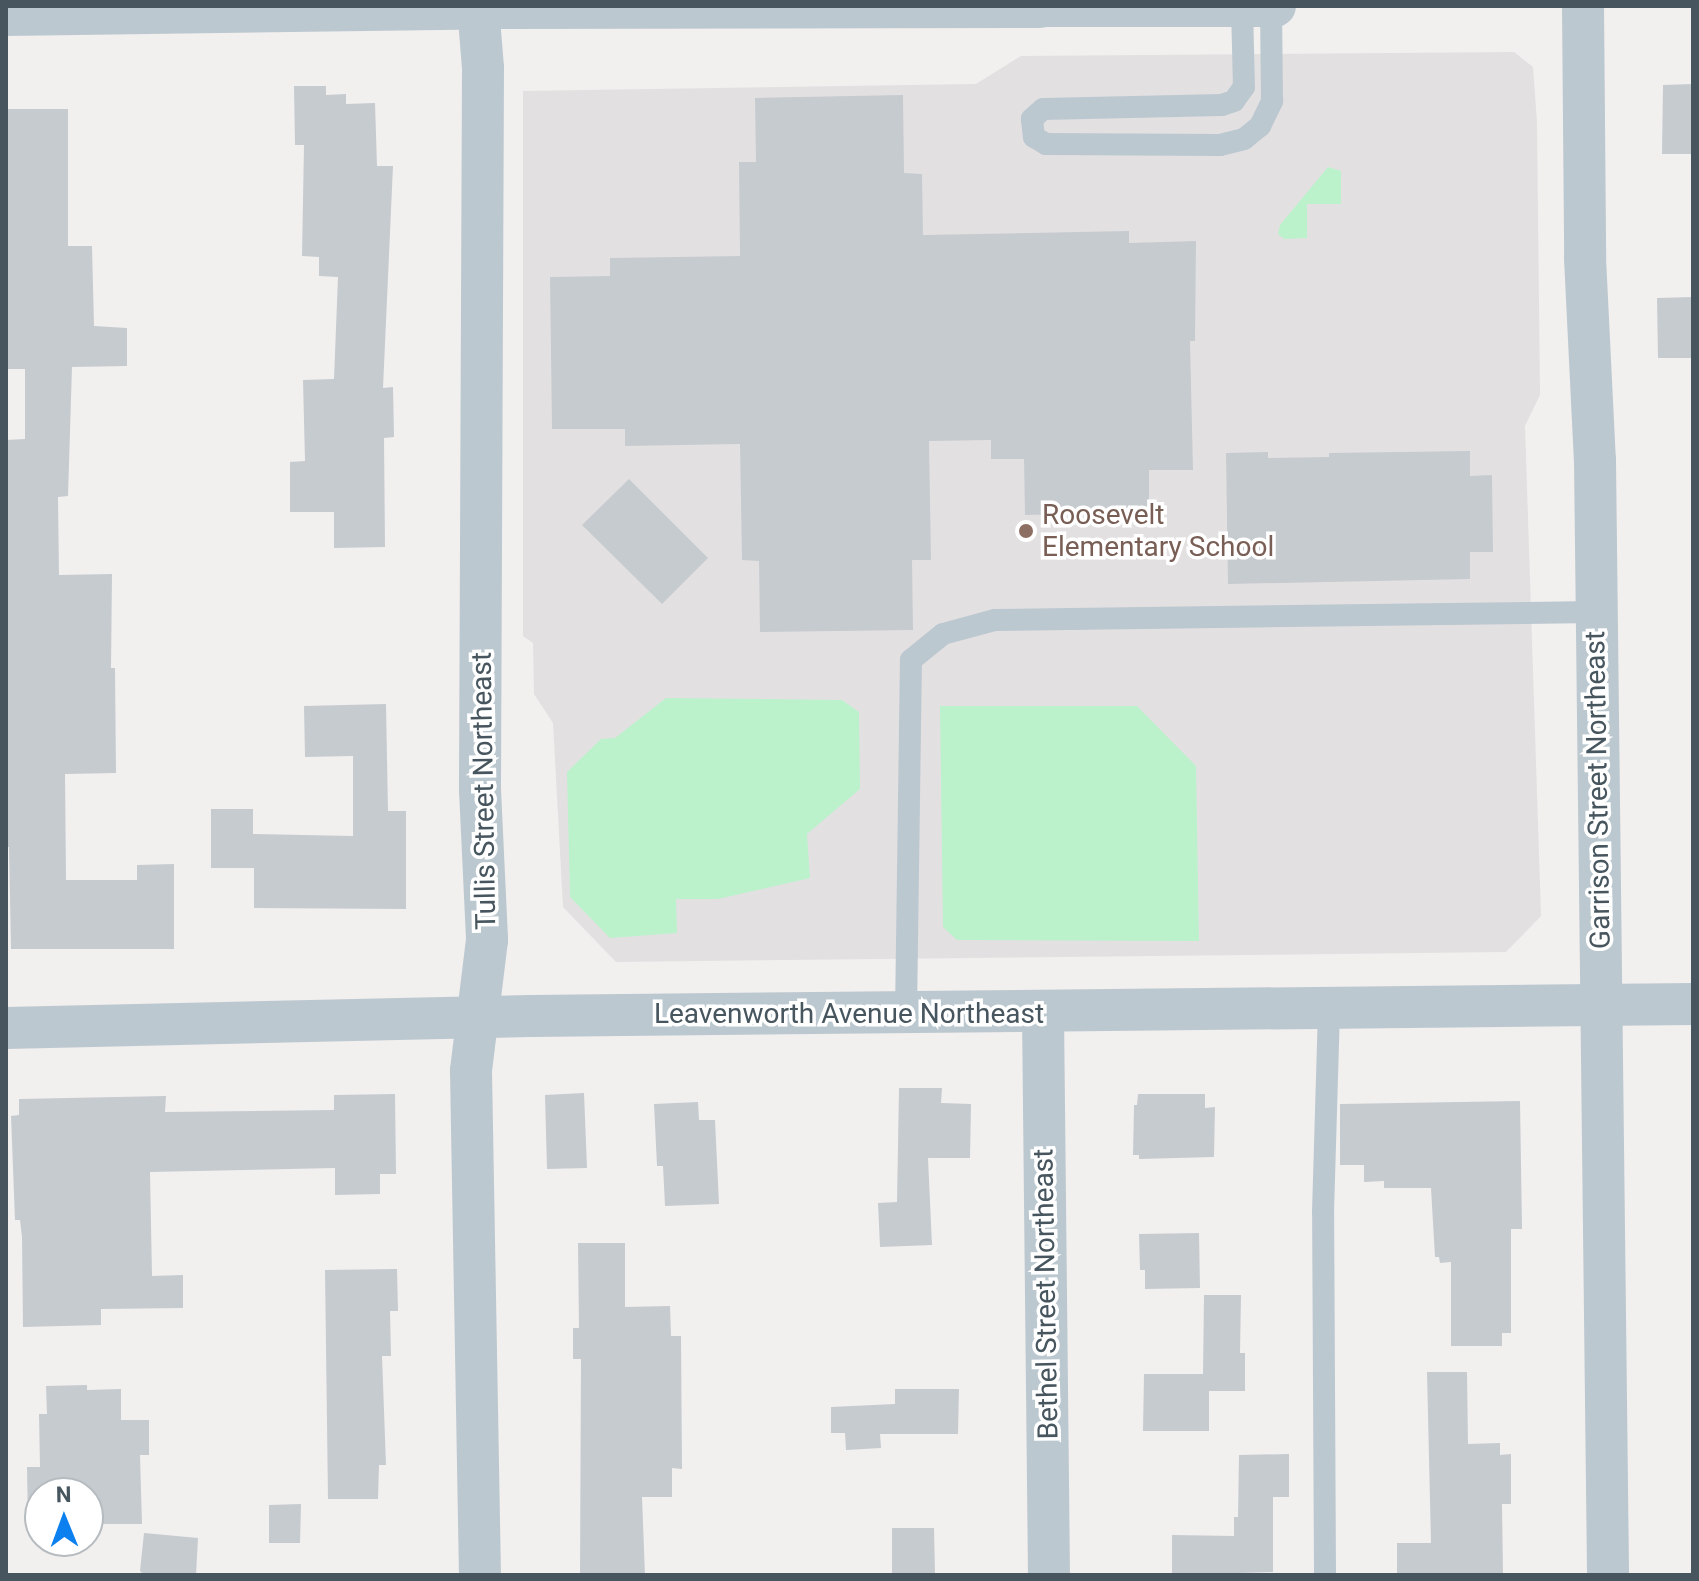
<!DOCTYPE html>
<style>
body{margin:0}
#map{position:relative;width:1699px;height:1581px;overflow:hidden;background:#f2efef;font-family:Roboto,sans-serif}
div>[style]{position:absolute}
.education>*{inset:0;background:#e3e0e2}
.green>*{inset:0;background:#bbf2cc}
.building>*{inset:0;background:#c6cbcf}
.service>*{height:22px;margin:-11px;padding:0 11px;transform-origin:11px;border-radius:11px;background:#bcc8cf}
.minor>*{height:42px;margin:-21px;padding:0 21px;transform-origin:21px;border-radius:21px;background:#bcc8cf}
.tertiary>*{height:44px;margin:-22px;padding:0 22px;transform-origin:22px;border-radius:22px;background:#bcc8cf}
.dots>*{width:22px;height:22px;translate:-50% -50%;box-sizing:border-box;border:4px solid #fff;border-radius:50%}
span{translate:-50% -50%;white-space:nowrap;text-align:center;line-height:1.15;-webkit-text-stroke:7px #fff;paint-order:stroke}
.education-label{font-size:28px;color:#785e54}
.left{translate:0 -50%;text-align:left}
.street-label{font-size:28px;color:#46555e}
.frame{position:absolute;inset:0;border:8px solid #46555e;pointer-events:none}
.north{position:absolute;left:24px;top:1477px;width:80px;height:80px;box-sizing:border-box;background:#fff;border:2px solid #b5bbbf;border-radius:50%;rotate:359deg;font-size:22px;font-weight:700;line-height:32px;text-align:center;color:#46555e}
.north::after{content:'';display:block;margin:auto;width:28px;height:36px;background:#0c80ef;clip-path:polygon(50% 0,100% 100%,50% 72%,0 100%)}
</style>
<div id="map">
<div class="education">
<i style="clip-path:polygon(1514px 52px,1533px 67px,1537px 122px,1540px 395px,1525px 426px,1541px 916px,1506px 952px,616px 962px,563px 907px,553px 723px,534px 694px,533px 643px,523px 636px,523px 91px,976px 84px,1021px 56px)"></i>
</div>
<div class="green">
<i style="clip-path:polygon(1328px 167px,1341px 171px,1341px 204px,1307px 204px,1307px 238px,1284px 239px,1278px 234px,1280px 225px)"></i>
<i style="clip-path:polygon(666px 698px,842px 700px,859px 712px,860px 789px,807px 834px,810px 878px,718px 899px,676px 899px,677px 933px,610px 938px,570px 897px,567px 772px,601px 739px,615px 738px)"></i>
<i style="clip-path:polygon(940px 706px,1137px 706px,1196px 766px,1199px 941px,957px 940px,943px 927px)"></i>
</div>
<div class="building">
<i style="clip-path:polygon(1693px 84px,1693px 154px,1662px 154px,1663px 85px)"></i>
<i style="clip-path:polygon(294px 86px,326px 86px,326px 95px,346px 94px,346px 104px,375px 103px,377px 166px,393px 166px,383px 388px,393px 387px,394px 437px,384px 438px,385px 547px,334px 548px,334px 512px,290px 512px,290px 462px,305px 461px,303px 380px,334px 379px,338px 277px,319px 276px,319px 257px,302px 256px,304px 145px,295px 145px)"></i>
<i style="clip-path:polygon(903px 95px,904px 173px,922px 174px,923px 235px,1129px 231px,1129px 243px,1196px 241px,1195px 341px,1190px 341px,1193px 470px,1149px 470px,1149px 512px,1025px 515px,1024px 459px,991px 459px,991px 440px,929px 441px,931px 560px,912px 560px,913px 630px,760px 632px,759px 561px,742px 560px,740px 444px,625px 446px,625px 429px,552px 429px,550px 277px,610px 276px,610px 258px,740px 256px,739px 162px,756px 162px,755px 98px)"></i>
<i style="clip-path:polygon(6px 109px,68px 109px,68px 246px,92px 246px,94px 326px,127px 328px,127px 366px,72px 367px,68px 496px,58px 497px,59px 575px,112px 574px,111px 668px,115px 668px,116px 773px,65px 774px,66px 880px,137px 880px,137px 865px,174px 864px,174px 949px,11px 949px,9px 847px,6px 847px,6px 440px,25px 439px,25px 369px,6px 369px)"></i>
<i style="clip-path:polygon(1693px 297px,1693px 358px,1658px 358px,1657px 298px)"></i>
<i style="clip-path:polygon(1470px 451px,1470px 476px,1492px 475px,1493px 552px,1470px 552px,1470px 579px,1228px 584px,1226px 453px,1268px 452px,1268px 458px,1329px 457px,1329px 453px)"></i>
<i style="clip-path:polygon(629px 479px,708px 558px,662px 604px,582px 525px)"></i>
<i style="clip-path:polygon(386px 704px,388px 811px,406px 811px,406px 909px,254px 908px,254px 868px,211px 868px,211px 809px,253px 809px,253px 834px,353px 836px,353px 756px,305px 757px,304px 706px)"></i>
<i style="clip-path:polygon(899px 1088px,942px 1088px,941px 1103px,971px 1104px,970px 1158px,928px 1158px,932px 1245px,880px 1247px,878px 1203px,897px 1202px)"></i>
<i style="clip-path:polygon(584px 1093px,587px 1168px,547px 1169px,545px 1095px)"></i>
<i style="clip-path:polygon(395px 1094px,396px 1174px,380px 1174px,380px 1194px,335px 1195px,335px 1168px,150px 1172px,152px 1276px,183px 1275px,183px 1308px,101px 1309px,101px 1325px,23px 1327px,22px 1237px,20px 1220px,15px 1220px,11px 1116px,19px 1115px,19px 1099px,166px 1096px,165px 1112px,334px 1110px,334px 1095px)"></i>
<i style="clip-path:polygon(1138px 1094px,1205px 1094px,1205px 1108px,1215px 1107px,1214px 1157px,1139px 1159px,1139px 1155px,1133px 1155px,1134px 1105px,1137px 1105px)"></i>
<i style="clip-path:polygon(1520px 1101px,1522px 1229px,1511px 1229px,1511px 1333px,1502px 1333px,1502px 1346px,1451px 1346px,1451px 1262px,1440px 1263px,1439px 1257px,1435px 1257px,1431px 1188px,1384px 1188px,1384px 1181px,1364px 1182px,1364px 1165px,1340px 1165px,1340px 1104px)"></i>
<i style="clip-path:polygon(698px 1102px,699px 1120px,715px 1120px,719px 1204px,665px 1206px,663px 1166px,657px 1166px,654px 1104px)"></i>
<i style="clip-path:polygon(1199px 1233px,1200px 1288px,1145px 1289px,1145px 1270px,1140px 1270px,1139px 1234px)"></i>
<i style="clip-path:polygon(578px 1243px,625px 1243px,625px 1307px,670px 1306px,671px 1336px,681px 1336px,682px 1469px,672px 1468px,672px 1497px,642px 1497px,645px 1575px,580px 1575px,581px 1359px,573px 1359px,573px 1328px,579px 1328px)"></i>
<i style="clip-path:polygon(397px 1269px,398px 1311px,390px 1311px,391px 1356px,382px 1356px,386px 1465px,379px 1465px,378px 1499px,328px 1499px,325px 1270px)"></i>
<i style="clip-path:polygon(1204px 1295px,1241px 1295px,1240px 1353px,1245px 1353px,1245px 1391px,1209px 1391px,1209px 1431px,1143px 1431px,1144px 1374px,1203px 1374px)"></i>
<i style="clip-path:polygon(1427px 1372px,1467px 1372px,1468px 1444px,1500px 1443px,1500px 1455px,1511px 1454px,1511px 1504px,1502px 1504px,1503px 1575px,1397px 1575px,1397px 1543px,1431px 1543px)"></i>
<i style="clip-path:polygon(87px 1385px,87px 1390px,121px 1389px,121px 1420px,149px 1420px,149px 1455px,140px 1455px,142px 1524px,88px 1524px,88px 1493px,40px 1493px,40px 1525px,28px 1525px,27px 1467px,40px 1467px,39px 1414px,47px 1414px,46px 1386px)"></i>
<i style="clip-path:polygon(895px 1389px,959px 1389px,958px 1434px,880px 1434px,881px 1448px,846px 1450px,845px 1433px,831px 1433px,831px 1407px,895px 1404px)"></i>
<i style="clip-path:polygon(1289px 1454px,1289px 1497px,1273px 1497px,1273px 1572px,1172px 1575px,1172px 1535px,1234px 1536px,1234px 1517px,1238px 1517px,1239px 1455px)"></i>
<i style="clip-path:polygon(301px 1504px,300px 1543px,269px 1543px,269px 1505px)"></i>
<i style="clip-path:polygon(892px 1528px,934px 1528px,935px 1575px,892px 1575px)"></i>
<i style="clip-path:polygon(144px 1533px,198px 1538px,196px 1575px,144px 1575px,140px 1571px)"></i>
</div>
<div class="service">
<i style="left:1242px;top:7px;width:80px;rotate:88.6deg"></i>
<i style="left:1244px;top:87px;width:17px;rotate:126deg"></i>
<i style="left:1234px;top:101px;width:13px;rotate:162deg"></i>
<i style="left:1222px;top:105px;width:179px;rotate:178.7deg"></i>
<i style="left:1043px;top:109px;width:15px;rotate:138deg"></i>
<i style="left:1032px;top:119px;width:18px;rotate:84deg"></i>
<i style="left:1034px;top:137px;width:14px;rotate:30deg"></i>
<i style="left:1046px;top:144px;width:174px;rotate:0.3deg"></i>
<i style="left:1220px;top:145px;width:25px;rotate:-14deg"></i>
<i style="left:1244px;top:139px;width:21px;rotate:-39deg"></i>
<i style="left:1260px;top:126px;width:28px;rotate:-64deg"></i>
<i style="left:1272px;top:101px;width:95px;rotate:-90.6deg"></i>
<i style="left:906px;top:1014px;width:354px;rotate:-89.2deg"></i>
<i style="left:911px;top:660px;width:41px;rotate:-39.1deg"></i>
<i style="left:943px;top:634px;width:54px;rotate:-15.1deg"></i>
<i style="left:995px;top:620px;width:600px;rotate:-0.76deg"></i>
<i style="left:1325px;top:1575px;width:363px;rotate:-90.3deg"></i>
<i style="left:1323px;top:1212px;width:206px;rotate:-88.3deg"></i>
</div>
<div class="minor">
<i style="left:478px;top:6px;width:62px;rotate:85.4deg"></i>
<i style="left:483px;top:68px;width:722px;rotate:90.24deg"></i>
<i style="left:480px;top:790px;width:150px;rotate:87.3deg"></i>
<i style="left:487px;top:940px;width:132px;rotate:97deg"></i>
<i style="left:471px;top:1071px;width:504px;rotate:88.98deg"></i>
<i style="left:1040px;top:6px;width:235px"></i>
<i style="left:1583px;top:6px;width:252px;rotate:89.5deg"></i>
<i style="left:1585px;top:258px;width:202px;rotate:87.2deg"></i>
<i style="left:1595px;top:460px;width:1115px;rotate:89.33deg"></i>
<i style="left:1043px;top:1013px;width:562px;rotate:89.39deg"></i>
<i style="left:6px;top:1028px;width:524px;rotate:-1.31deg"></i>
<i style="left:530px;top:1016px;width:1163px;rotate:-0.59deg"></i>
</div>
<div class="tertiary">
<i style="left:6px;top:14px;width:472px;rotate:-0.8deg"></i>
<i style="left:478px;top:7px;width:562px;rotate:-0.1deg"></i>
</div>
<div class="dots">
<i style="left:1026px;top:531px;background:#8d6e63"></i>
</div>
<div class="education-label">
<span class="left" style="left:1042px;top:531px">Roosevelt<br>Elementary School</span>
</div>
<div class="street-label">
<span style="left:1598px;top:790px;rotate:-91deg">Garrison Street Northeast</span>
<span style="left:484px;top:791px;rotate:-91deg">Tullis Street Northeast</span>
<span style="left:849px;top:1014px">Leavenworth Avenue Northeast</span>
<span style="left:1046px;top:1294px;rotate:-91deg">Bethel Street Northeast</span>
</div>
<div class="frame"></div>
<div class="north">N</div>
</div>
